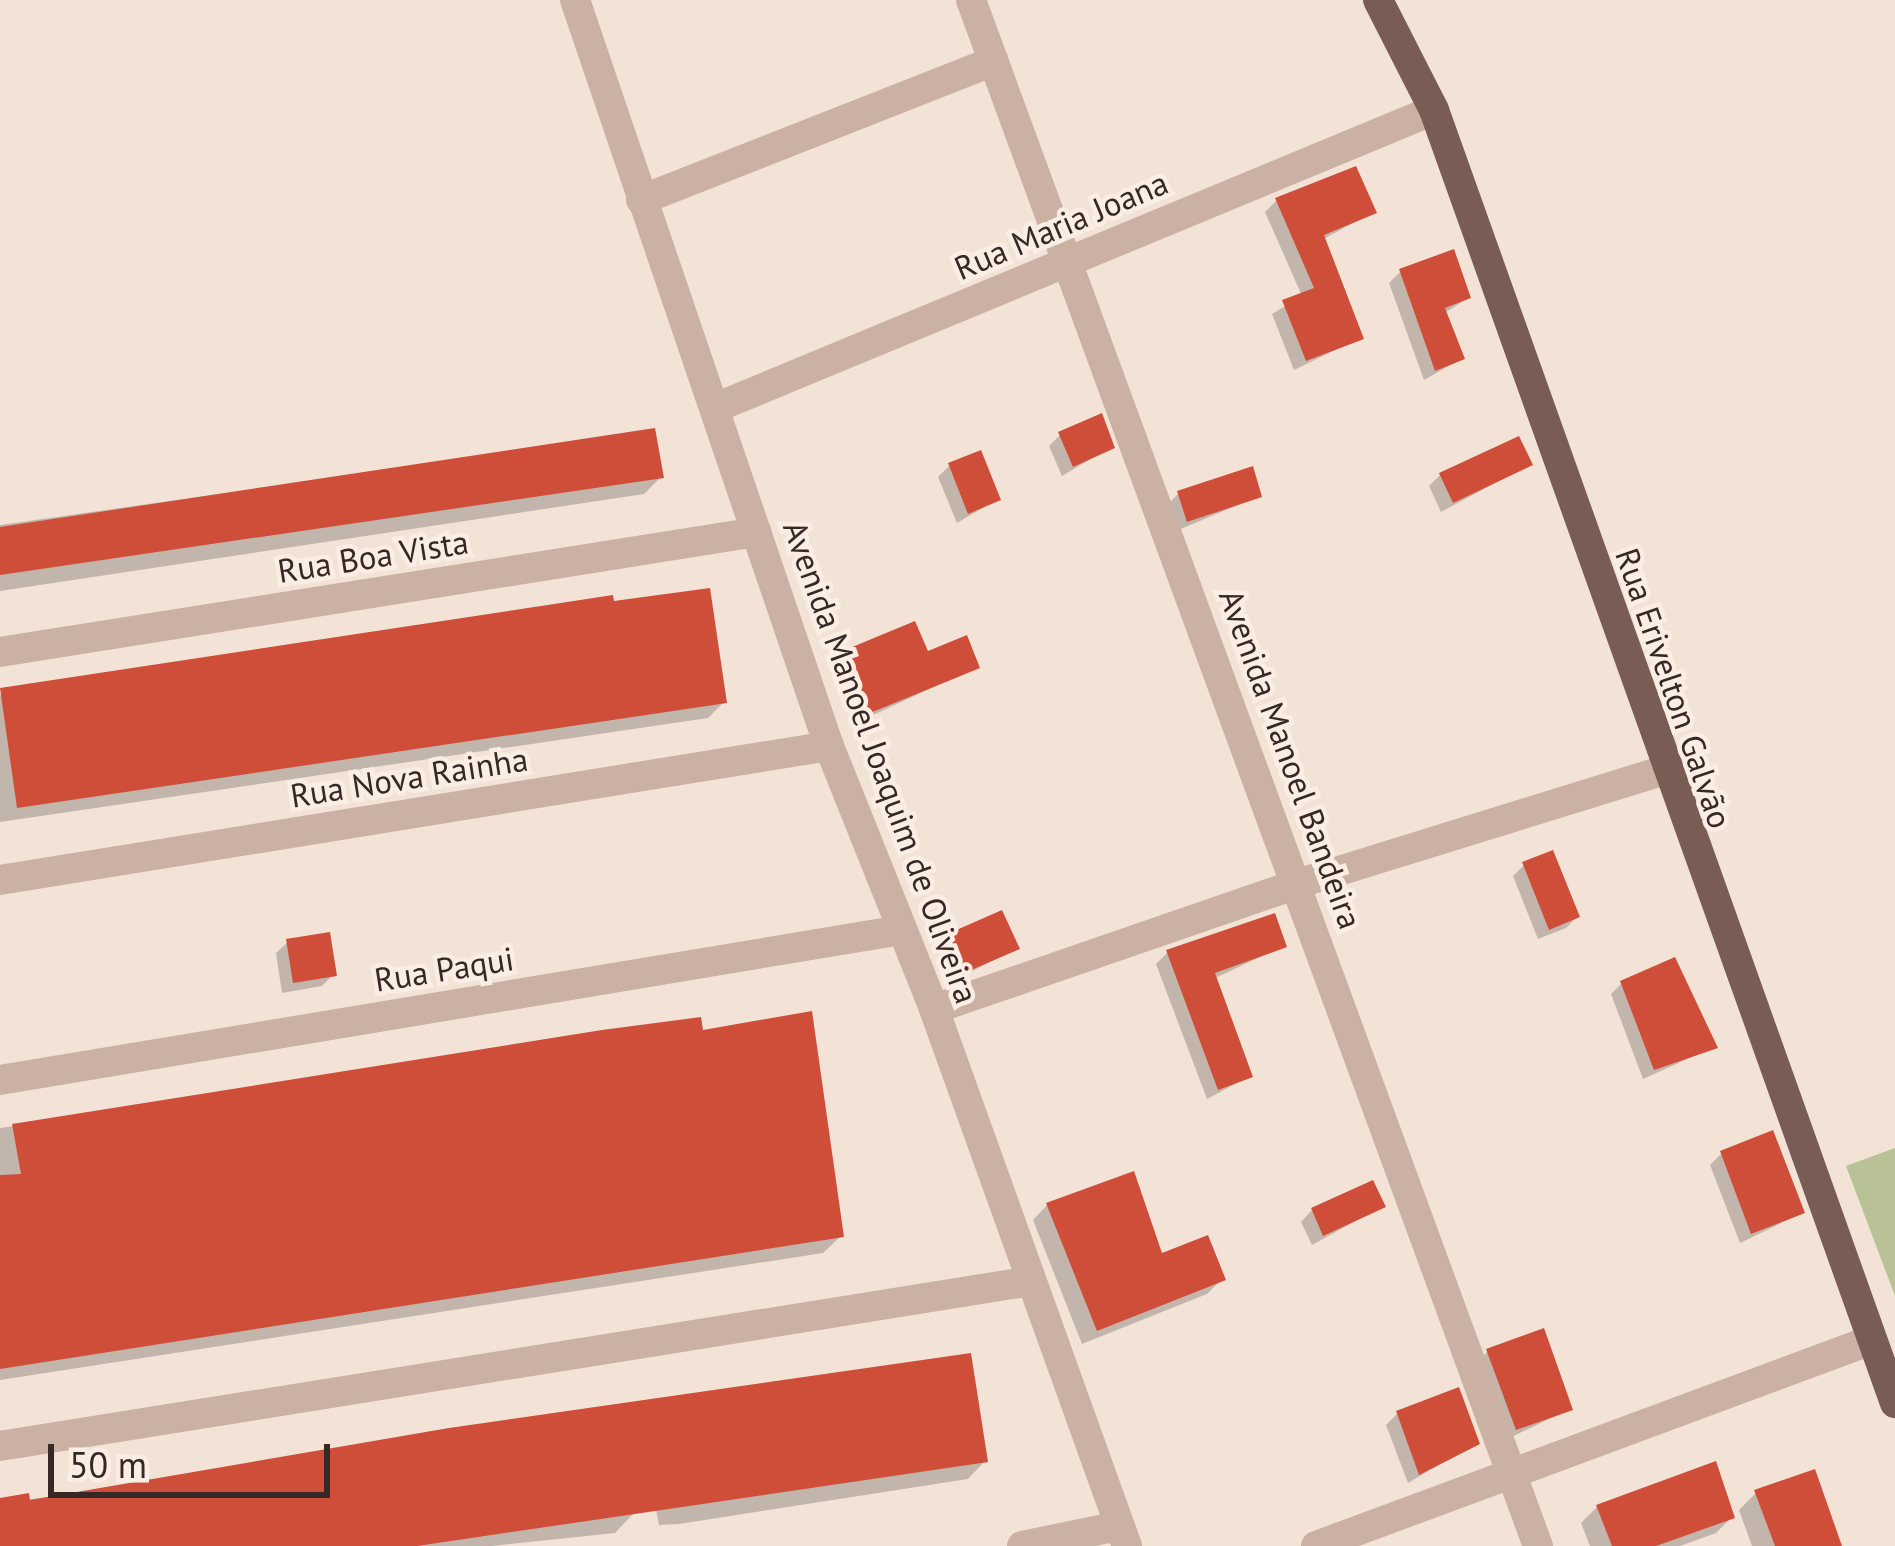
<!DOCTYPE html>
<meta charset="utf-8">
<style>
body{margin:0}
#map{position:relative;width:1895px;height:1546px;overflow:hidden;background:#f3e3d7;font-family:"PT Sans",sans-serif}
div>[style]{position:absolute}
.green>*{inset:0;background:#b8c296}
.shadow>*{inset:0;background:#0003}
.building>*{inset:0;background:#cf4e39}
.minor>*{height:30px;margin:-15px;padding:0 15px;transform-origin:15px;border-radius:15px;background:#cbb1a3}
.major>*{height:30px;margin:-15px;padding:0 15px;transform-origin:15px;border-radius:15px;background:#795d55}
span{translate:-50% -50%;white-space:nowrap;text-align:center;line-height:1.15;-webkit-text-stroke:9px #faede4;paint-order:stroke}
.street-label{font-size:33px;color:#362925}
.scale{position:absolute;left:48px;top:1444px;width:282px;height:54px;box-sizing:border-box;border:6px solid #362925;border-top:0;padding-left:15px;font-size:36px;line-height:42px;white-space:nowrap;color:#362925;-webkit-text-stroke:9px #faede4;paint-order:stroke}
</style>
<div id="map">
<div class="green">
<i style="clip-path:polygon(1895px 1148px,1895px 1296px,1846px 1166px)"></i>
</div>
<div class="shadow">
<i style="clip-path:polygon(1276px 201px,1373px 212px,1322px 240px,1360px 338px,1294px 370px,1272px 314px,1302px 296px,1265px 212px)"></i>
<i style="clip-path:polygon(1400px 272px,1468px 298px,1443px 314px,1461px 359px,1424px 380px,1389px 283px)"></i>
<i style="clip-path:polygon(1060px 435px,1111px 447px,1062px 476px,1049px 446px)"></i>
<i style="clip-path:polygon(493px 455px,661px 477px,644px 494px,0 591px,0 525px)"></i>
<i style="clip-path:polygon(1529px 465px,1441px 512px,1429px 486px,1440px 475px)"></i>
<i style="clip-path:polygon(949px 466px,998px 499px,957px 523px,938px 477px)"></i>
<i style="clip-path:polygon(1178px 494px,1259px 496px,1176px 531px,1167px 505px)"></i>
<i style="clip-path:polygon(611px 599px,724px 702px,708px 718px,0 822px,0 695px)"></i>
<i style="clip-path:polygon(847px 652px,926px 655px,977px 667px,858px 722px,836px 664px)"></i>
<i style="clip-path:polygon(1524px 865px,1577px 917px,1566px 928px,1538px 939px,1513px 876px)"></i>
<i style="clip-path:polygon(947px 938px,1016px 948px,950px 983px,936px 949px)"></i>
<i style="clip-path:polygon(288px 942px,333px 975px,322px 986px,282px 993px,276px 953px)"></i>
<i style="clip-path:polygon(1284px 946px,1213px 979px,1250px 1076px,1207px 1099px,1156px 964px,1167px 953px)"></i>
<i style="clip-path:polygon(1622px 983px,1714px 1047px,1643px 1079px,1611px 994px)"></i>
<i style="clip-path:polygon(700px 1034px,841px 1236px,823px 1253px,0 1380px,0 1128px)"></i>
<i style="clip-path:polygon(1721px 1154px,1802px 1213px,1740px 1243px,1710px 1165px)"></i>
<i style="clip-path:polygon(1047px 1205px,1161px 1257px,1222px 1279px,1207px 1294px,1082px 1344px,1033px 1220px)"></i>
<i style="clip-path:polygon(1383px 1206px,1312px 1245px,1301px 1222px,1312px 1210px)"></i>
<i style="clip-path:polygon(1488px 1351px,1570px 1409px,1505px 1440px,1477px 1363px)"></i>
<i style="clip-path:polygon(969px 1357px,985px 1461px,968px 1479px,679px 1524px,659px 1525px,656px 1510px,633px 1514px,615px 1533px,492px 1546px,0 1546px,0 1504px)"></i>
<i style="clip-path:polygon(1397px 1414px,1476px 1443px,1408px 1483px,1386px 1425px)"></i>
<i style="clip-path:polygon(1756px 1493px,1839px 1546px,1752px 1546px,1739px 1510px)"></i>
<i style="clip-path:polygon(1597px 1507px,1732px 1517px,1716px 1533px,1680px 1546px,1590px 1546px,1581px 1523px)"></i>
</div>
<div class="building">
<i style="clip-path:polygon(1356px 166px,1377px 213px,1324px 235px,1364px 339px,1306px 361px,1282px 300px,1314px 288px,1275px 198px)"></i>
<i style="clip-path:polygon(1454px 249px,1471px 298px,1445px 308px,1465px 359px,1435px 371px,1399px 269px)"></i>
<i style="clip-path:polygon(1102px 413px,1115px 448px,1073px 467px,1058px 432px)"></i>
<i style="clip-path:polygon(655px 428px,664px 478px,0 575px,0 527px)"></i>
<i style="clip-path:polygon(1519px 436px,1533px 465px,1453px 503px,1439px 473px)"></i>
<i style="clip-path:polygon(981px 450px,1001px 500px,968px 514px,948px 463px)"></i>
<i style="clip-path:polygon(1253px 466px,1262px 497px,1187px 522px,1177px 491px)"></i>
<i style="clip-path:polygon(710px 588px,727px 703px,17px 808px,0 688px,613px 595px,614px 601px)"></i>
<i style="clip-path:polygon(915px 621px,928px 651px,967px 635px,980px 668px,870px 713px,845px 650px)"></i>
<i style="clip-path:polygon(1553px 850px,1580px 917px,1549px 930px,1522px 862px)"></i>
<i style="clip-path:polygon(1002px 910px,1020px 949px,962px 974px,945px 935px)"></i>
<i style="clip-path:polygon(1275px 913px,1287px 947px,1215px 973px,1253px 1077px,1218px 1090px,1166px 950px)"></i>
<i style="clip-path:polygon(330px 932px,337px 976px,293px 983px,286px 939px)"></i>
<i style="clip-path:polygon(1675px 957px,1718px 1048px,1654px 1070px,1620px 981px)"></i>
<i style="clip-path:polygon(812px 1011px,844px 1237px,0 1369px,0 1175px,21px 1174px,12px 1124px,602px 1030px,701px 1017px,703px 1030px)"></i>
<i style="clip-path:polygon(1773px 1130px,1805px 1213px,1751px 1234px,1720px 1151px)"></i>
<i style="clip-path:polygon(1134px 1171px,1162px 1253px,1208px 1235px,1226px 1280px,1097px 1331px,1046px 1203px)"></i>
<i style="clip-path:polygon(1373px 1180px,1386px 1207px,1323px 1236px,1311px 1208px)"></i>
<i style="clip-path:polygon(1544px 1328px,1573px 1410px,1516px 1430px,1486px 1349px)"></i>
<i style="clip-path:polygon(971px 1353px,988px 1462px,417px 1546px,0 1546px,0 1498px,29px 1493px,30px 1500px,449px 1428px)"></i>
<i style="clip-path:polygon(1459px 1387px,1480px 1444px,1419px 1475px,1396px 1411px)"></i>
<i style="clip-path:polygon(1716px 1461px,1735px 1518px,1656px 1546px,1612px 1546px,1596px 1505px)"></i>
<i style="clip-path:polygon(1815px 1469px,1842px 1546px,1775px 1546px,1754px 1490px)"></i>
</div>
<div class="minor">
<i style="left:575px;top:0;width:788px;rotate:71.2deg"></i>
<i style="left:829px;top:746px;width:283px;rotate:68.2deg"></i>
<i style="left:934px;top:1009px;width:571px;rotate:70.23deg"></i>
<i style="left:971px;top:0;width:1647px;rotate:69.86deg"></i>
<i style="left:641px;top:200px;width:379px;rotate:-21.5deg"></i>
<i style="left:715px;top:408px;width:778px;rotate:-22.51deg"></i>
<i style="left:0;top:652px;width:766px;rotate:-9.01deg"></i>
<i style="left:0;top:880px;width:840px;rotate:-9.18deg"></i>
<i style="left:934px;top:1009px;width:387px;rotate:-19deg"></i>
<i style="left:1300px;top:883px;width:381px;rotate:-17.2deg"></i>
<i style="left:0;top:1080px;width:913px;rotate:-9.45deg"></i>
<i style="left:0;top:1446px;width:1044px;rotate:-9.09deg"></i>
<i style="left:1022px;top:1546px;width:99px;rotate:-11.7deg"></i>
<i style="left:1316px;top:1546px;width:590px;rotate:-20.34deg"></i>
</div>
<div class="major">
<i style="left:1378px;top:0;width:123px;rotate:63deg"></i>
<i style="left:1434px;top:110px;width:1373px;rotate:70.38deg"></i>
</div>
<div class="street-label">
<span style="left:1061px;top:225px;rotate:-23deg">Rua Maria Joana</span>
<span style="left:373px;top:556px;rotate:-9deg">Rua Boa Vista</span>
<span style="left:1674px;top:688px;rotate:71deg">Rua Erivelton Galvão</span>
<span style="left:1291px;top:759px;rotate:70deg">Avenida Manoel Bandeira</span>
<span style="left:881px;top:762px;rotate:70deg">Avenida Manoel Joaquim de Oliveira</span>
<span style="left:409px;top:777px;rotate:-9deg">Rua Nova Rainha</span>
<span style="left:444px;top:969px;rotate:-9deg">Rua Paqui</span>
</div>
<div class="scale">50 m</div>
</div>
